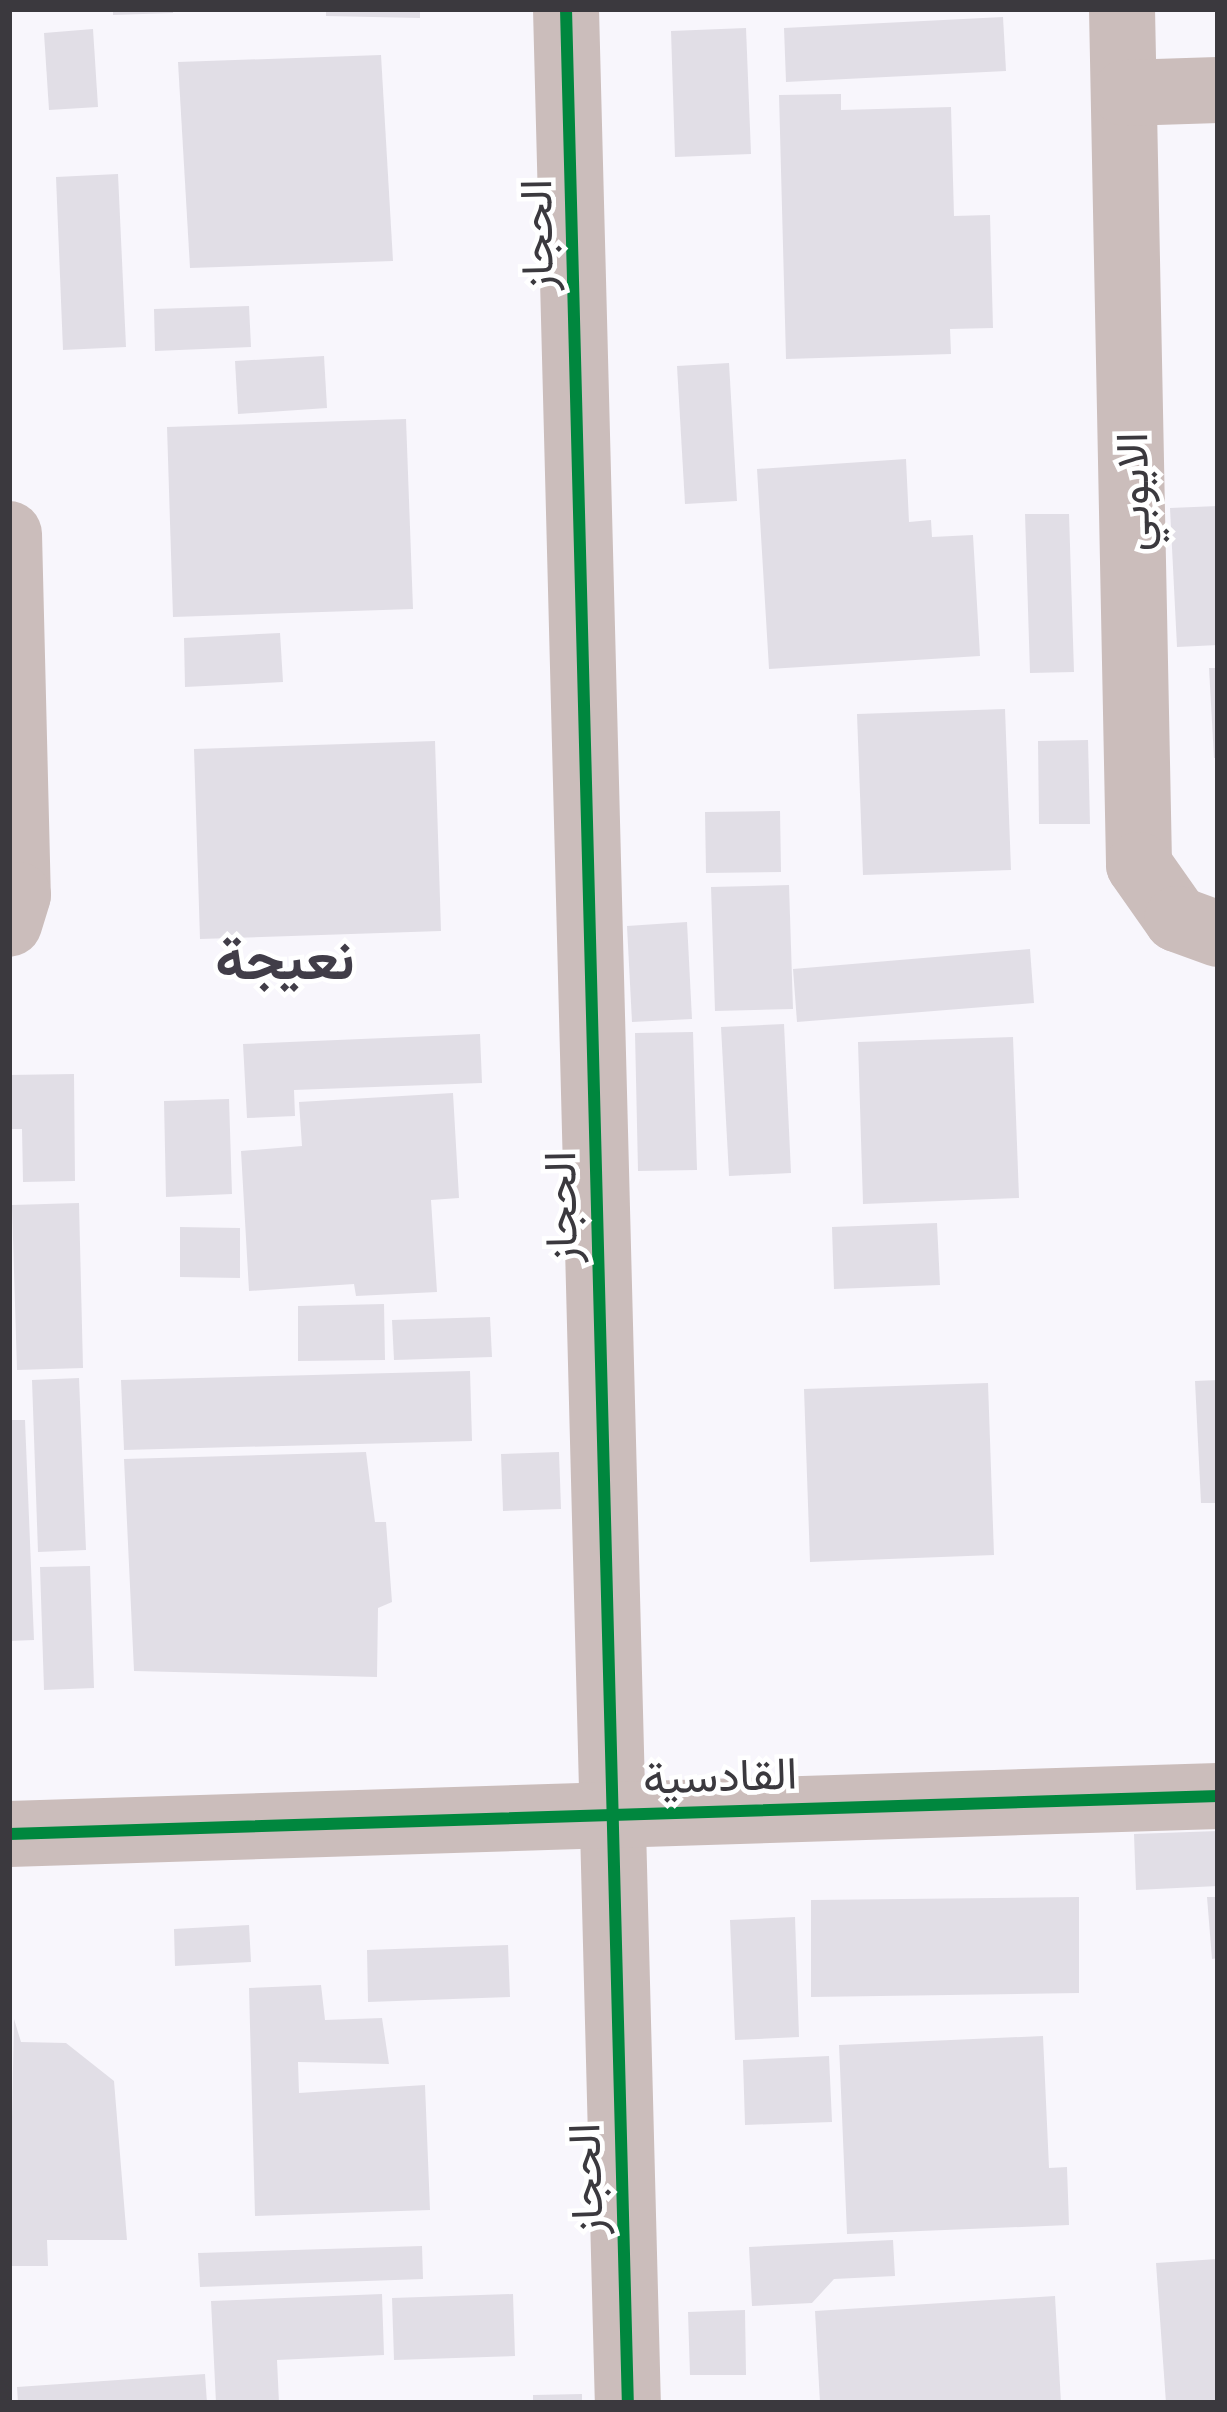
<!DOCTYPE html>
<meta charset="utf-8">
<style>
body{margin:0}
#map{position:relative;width:1227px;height:2412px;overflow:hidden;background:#f8f6fc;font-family:"PT Sans Narrow",Vazirmatn,sans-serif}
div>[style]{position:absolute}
.building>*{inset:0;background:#e1dee6}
.minor>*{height:66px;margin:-33px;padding:0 33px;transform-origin:33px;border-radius:33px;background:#cbbdbb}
.cycleway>*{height:12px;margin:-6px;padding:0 6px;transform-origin:6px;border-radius:6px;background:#00873e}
span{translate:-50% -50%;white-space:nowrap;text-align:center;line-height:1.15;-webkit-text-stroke:9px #fff;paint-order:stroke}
.street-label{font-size:45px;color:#3b393e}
.district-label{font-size:57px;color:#413d48;font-weight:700}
.frame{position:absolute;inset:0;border:12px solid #3b393e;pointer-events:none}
</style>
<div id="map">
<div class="building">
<i style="clip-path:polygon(113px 9px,173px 9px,173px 13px,113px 15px)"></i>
<i style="clip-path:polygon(326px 9px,420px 9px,420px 18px,326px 16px)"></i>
<i style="clip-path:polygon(1003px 17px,1006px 71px,786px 82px,784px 28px)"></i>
<i style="clip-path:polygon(746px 28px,751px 154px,675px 157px,671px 31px)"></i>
<i style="clip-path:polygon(93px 29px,98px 107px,49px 110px,44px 33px)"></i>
<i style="clip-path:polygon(381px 55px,393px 261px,190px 268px,178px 62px)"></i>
<i style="clip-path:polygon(841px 94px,841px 110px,951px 107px,954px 216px,990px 215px,993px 328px,950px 329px,951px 354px,786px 359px,779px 95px)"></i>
<i style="clip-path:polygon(118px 174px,126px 347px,63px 350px,56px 177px)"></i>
<i style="clip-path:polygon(249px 306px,251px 347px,155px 351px,154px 309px)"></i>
<i style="clip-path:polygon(324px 356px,327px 408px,238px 414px,235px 361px)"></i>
<i style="clip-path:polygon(729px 363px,737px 501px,685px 504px,677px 366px)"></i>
<i style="clip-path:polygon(406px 419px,413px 609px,173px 617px,167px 427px)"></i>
<i style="clip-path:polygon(906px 459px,909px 522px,931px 520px,932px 537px,973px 535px,980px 656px,769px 669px,757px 469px)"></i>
<i style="clip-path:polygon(1218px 506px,1218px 645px,1177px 647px,1170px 508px)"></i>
<i style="clip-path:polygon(1025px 514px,1069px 514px,1074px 672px,1030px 673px)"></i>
<i style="clip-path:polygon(280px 633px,283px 682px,185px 687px,184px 638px)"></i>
<i style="clip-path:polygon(1209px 668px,1218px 668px,1218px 758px,1214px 758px)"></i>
<i style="clip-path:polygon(1005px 709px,1011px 870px,863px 875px,857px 714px)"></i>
<i style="clip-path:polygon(1088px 740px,1090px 824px,1039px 824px,1038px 741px)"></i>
<i style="clip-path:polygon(435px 741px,441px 931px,200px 939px,194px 749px)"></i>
<i style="clip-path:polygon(780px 811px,781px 872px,706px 873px,705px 812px)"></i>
<i style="clip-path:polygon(789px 885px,793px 1009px,715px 1011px,711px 887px)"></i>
<i style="clip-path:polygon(687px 922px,692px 1019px,632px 1022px,627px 926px)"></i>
<i style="clip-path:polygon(1030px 949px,1034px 1003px,797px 1022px,793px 969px)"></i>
<i style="clip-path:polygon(784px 1024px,791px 1173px,729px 1176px,721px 1027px)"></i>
<i style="clip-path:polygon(693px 1032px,697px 1170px,638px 1171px,635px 1033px)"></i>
<i style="clip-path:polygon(480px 1034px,482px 1083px,294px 1090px,295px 1116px,247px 1118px,243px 1044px)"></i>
<i style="clip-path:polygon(1013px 1037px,1019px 1198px,863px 1204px,858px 1042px)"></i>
<i style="clip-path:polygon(74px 1074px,75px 1181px,23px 1182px,22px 1129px,9px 1129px,9px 1075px)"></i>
<i style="clip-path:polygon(453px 1093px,459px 1198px,431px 1200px,437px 1292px,356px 1296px,354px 1284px,249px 1291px,241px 1151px,302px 1146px,299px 1102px)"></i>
<i style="clip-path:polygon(229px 1099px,232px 1194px,166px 1197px,164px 1101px)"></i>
<i style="clip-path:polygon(79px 1203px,83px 1368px,17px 1370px,12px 1205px)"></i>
<i style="clip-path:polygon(937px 1223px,940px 1285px,834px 1289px,832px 1227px)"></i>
<i style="clip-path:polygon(180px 1227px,240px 1228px,240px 1278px,180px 1277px)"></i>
<i style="clip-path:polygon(384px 1304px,385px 1360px,298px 1361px,298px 1306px)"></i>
<i style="clip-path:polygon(490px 1317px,492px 1357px,394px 1360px,392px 1320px)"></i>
<i style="clip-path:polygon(470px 1371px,472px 1441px,124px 1450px,121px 1380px)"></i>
<i style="clip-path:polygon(79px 1378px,86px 1550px,38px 1552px,32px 1380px)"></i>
<i style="clip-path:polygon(1218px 1380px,1218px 1503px,1201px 1503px,1195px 1381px)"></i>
<i style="clip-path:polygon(988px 1383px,994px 1555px,810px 1562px,804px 1389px)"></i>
<i style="clip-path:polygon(9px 1420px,25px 1420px,34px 1640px,9px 1641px)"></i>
<i style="clip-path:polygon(366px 1452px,375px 1522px,386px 1522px,392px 1602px,378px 1608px,377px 1677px,134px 1671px,124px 1459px)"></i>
<i style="clip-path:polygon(559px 1452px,561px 1509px,503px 1511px,501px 1454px)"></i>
<i style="clip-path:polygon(90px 1566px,94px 1688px,44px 1690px,40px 1567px)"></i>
<i style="clip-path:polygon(1218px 1831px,1218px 1886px,1136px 1890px,1134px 1834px)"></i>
<i style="clip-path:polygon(1079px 1897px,1079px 1993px,811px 1997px,811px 1900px)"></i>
<i style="clip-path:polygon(1207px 1897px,1218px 1897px,1218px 1958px,1212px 1959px)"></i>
<i style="clip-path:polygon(795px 1917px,799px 2037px,735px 2040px,730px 1920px)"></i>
<i style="clip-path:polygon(249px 1925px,251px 1962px,175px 1966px,174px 1929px)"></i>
<i style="clip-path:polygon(508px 1945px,510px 1997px,368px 2002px,367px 1950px)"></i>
<i style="clip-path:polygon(321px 1985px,325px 2020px,382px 2018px,389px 2064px,298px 2062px,299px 2093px,425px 2085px,430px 2210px,255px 2216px,249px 1988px)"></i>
<i style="clip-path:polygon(14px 2019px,21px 2042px,66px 2043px,114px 2081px,127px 2240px,47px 2240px,48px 2266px,9px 2266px)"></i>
<i style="clip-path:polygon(1043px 2036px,1049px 2168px,1067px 2167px,1069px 2225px,847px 2234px,839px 2045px)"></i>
<i style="clip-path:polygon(829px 2056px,832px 2122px,745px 2125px,743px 2060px)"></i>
<i style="clip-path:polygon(893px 2240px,895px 2276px,834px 2279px,812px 2303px,752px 2306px,749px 2247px)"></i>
<i style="clip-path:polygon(422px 2246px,423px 2279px,200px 2287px,198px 2253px)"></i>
<i style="clip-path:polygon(1218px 2259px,1218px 2403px,1166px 2403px,1156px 2263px)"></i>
<i style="clip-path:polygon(382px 2294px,384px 2355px,277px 2360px,279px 2403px,216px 2403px,211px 2301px)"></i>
<i style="clip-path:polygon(513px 2294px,515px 2356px,394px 2360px,392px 2298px)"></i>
<i style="clip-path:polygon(1055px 2296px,1061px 2403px,820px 2403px,815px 2311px)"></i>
<i style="clip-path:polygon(745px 2310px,746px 2375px,690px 2375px,688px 2312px)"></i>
<i style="clip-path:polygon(205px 2374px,207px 2403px,18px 2403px,17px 2387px)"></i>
<i style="clip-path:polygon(582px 2394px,582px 2403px,533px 2403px,533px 2395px)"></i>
</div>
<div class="minor">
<i style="left:566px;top:9px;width:2395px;rotate:88.52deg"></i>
<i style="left:1122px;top:9px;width:856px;rotate:88.86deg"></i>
<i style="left:1139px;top:865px;width:66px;rotate:54.9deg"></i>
<i style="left:1177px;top:919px;width:44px;rotate:20.1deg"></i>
<i style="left:1125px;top:93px;width:93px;rotate:-1.8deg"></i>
<i style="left:9px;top:534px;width:361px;rotate:88.6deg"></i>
<i style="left:18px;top:895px;width:30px;rotate:107deg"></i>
<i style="left:9px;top:1834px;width:1210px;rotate:-1.8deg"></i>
</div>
<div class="cycleway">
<i style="left:566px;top:9px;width:2395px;rotate:88.52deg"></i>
<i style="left:9px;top:1834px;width:1210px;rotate:-1.8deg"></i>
</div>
<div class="street-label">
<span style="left:536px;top:235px;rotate:-91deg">الحجاز</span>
<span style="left:1132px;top:492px;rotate:-91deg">الايوبي</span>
<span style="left:560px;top:1207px;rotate:-91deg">الحجاز</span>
<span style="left:720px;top:1775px;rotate:-2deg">القادسية</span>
<span style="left:585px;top:2179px;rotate:-92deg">الحجاز</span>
</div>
<div class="district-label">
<span style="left:285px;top:959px">نعيجة</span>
</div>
<div class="frame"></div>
</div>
